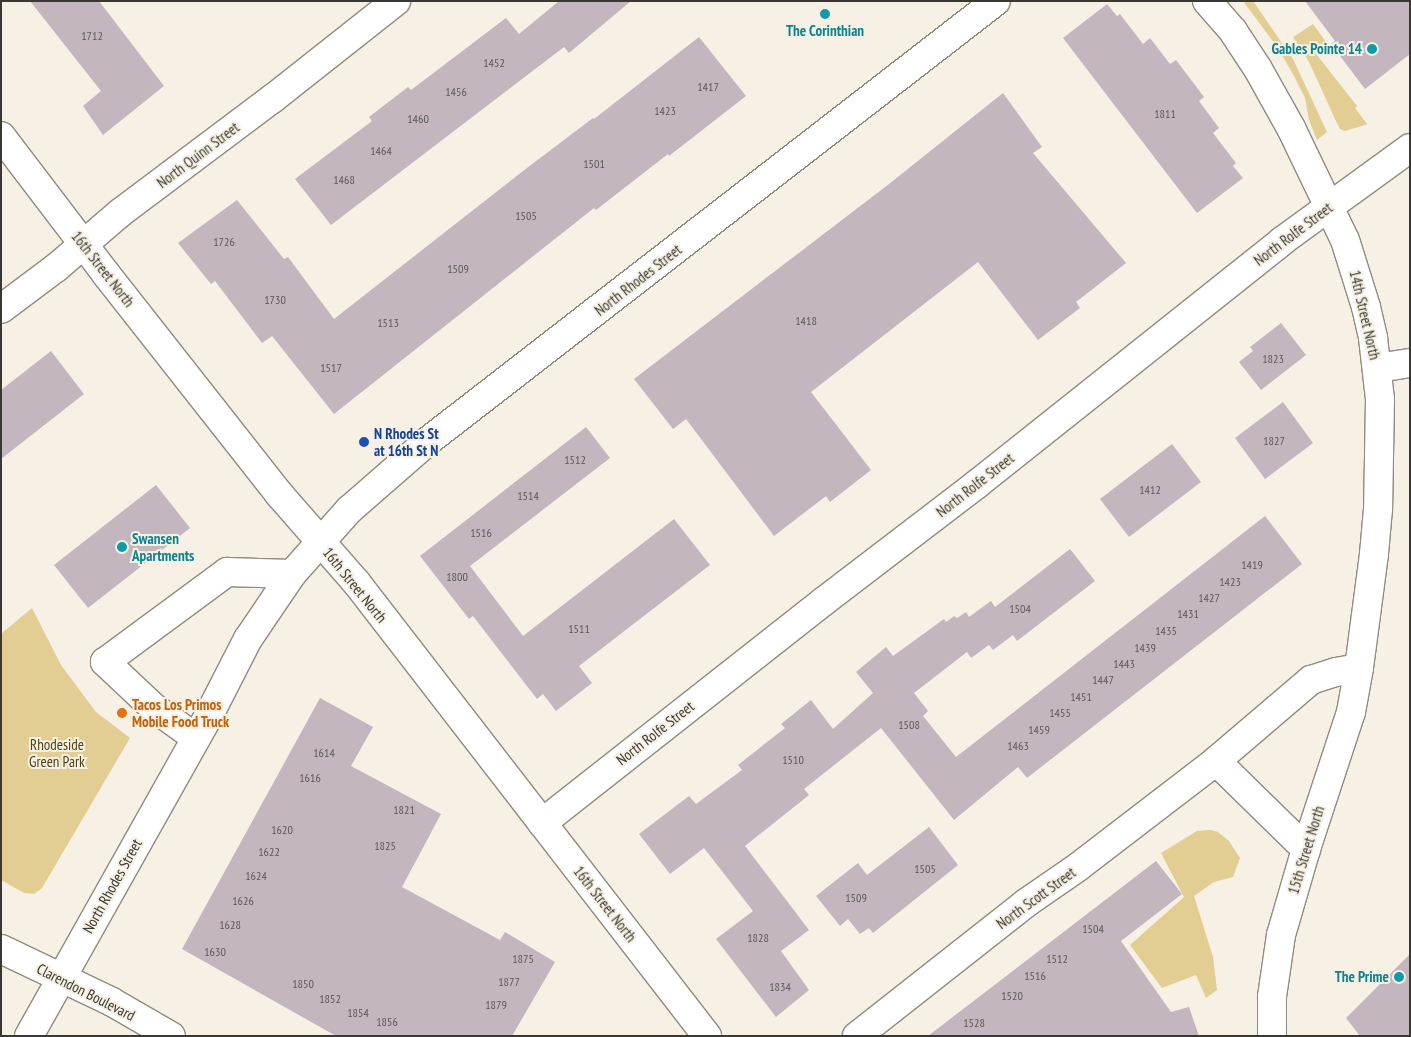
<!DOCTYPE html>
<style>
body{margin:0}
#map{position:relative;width:1411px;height:1037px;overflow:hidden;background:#f6f1e4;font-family:"PT Sans Narrow",sans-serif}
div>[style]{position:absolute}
.green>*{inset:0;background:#e2cd92}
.building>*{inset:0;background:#c3b6bf}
.roads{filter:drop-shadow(1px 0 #908b7f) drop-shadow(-1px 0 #908b7f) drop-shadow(0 1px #908b7f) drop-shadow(0 -1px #908b7f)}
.minor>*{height:28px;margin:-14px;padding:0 14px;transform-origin:14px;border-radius:14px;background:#fff}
.tertiary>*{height:28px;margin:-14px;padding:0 14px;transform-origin:14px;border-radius:14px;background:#fff}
.primary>*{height:28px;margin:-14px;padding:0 14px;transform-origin:14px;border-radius:14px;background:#fff}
.dots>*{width:14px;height:14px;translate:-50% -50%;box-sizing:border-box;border:2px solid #f6f1e4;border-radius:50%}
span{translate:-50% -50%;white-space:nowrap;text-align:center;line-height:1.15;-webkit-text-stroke:4px #f6f1e4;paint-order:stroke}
.number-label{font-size:12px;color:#5c5856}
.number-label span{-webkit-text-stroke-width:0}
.culture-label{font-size:15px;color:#0d838f;font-weight:700}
.right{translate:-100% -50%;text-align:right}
.left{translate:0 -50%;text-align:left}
.street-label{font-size:15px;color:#3a3833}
.transit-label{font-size:15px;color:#164399;font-weight:700}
.food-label{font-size:15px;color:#c56008;font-weight:700}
.park-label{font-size:15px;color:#4f4012}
.frame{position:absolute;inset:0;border:2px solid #3a3833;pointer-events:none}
</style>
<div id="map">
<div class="green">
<i style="clip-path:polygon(1243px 1px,1253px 1px,1293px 59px,1327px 132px,1317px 140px,1309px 120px,1305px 98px,1294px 76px,1278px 48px)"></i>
<i style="clip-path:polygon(1313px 24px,1329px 46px,1317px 55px,1357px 106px,1355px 108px,1367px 124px,1365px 125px,1345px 131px,1340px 129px,1336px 121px,1309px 62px,1293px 37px)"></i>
<i style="clip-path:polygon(32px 608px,61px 665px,96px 712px,130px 738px,42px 888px,34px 894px,24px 893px,1px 880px,1px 634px)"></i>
<i style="clip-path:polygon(1211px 830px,1218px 832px,1229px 841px,1240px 858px,1233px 877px,1214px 882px,1194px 896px,1213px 957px,1217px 990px,1206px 998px,1196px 975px,1162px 988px,1130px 945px,1184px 897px,1161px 853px,1197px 831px)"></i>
</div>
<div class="building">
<i style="clip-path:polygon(30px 1px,99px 1px,164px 86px,103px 135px,83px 106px,101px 91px)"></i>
<i style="clip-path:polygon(559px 1px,631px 1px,569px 53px,564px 47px,331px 225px,295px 179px,372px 121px,369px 117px,408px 87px,411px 90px,506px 18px,519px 34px)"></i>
<i style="clip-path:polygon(1305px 1px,1410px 1px,1410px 54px,1365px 89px,1331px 44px,1335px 41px)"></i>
<i style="clip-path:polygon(1107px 4px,1117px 16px,1120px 14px,1143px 44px,1150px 38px,1170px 64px,1176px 60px,1204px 97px,1199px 101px,1219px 128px,1213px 133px,1236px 163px,1233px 166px,1243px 178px,1197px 213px,1063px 38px)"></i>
<i style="clip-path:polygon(699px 37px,746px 96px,669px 156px,668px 154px,596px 210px,594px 208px,334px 414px,272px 336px,262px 343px,215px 281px,211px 284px,178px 243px,237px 200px,284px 259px,288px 257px,334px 319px,523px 171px,593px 118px,594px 119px)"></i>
<i style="clip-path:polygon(1003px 93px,1042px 147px,1033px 153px,1126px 263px,1076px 302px,1080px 308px,1038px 340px,978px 262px,811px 392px,871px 470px,830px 502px,826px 496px,774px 536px,686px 419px,673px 429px,634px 379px,889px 184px)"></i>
<i style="clip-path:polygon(1281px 323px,1306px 355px,1261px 390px,1239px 362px,1253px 351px,1250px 347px)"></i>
<i style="clip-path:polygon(51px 351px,84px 394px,1px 459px,1px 390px)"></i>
<i style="clip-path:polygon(1283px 402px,1313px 443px,1265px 479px,1235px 438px)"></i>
<i style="clip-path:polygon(586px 427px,610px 458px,470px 566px,523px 636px,674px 519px,710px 565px,579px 666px,592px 683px,556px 711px,543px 694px,537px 699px,473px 616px,469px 619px,420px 556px)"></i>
<i style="clip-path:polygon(1172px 444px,1201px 482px,1129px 537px,1100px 499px)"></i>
<i style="clip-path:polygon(156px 485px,190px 528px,88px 608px,54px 565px)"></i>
<i style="clip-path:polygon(1265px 516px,1302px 564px,1027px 778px,1018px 767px,954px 820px,881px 728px,804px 789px,809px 795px,745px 846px,809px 930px,781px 951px,809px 990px,776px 1017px,716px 939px,753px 911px,704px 848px,670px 874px,639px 834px,689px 796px,696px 804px,742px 770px,738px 765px,785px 728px,781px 724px,811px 700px,833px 729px,873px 693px,856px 672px,886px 647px,893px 656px,944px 619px,946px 622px,954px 616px,957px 618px,966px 612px,969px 617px,991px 601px,995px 607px,1070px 549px,1095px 581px,1017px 641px,1013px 635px,993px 650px,989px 645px,971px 658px,967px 652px,914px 693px,928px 711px,923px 716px,956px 757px)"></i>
<i style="clip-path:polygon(320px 698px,373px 727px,351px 766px,441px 814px,402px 887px,500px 940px,505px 932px,555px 962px,512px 1036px,336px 1036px,182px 949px)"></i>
<i style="clip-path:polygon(929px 827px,958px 865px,873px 933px,869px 928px,860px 934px,848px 919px,840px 926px,816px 896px,858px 863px,867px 875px)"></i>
<i style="clip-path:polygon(1156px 861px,1182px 894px,1121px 941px,1171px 1012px,1189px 1007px,1199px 1036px,928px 1036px)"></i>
<i style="clip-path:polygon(1410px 954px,1410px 1036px,1360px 1036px,1346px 1018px)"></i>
</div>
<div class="roads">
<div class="minor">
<i style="left:1px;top:136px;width:173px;rotate:52.7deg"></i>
<i style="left:106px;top:274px;width:281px;rotate:51.8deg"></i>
<i style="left:280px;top:495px;width:116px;rotate:48.9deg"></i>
<i style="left:356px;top:582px;width:574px;rotate:52.29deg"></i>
<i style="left:1px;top:309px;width:70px;rotate:-36.9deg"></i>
<i style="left:57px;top:267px;width:83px;rotate:-40.6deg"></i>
<i style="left:120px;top:213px;width:190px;rotate:-36.9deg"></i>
<i style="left:272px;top:99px;width:158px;rotate:-38.3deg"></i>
<i style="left:1378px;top:368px;width:32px;rotate:-9deg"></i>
<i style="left:196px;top:738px;width:53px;rotate:-144.2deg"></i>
<i style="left:153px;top:707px;width:66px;rotate:-136.8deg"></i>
<i style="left:105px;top:662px;width:152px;rotate:-36.4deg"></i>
<i style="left:227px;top:572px;width:65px;rotate:1.8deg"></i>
<i style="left:1216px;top:761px;width:126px;rotate:44.4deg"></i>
<i style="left:542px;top:823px;width:359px;rotate:-38.2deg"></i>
<i style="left:824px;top:601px;width:193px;rotate:-37.4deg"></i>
<i style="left:977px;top:484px;width:390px;rotate:-38.5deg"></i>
<i style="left:1282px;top:241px;width:158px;rotate:-36deg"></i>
<i style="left:857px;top:1036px;width:215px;rotate:-38.2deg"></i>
<i style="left:1026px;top:903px;width:63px;rotate:-34.7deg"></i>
<i style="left:1078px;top:867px;width:174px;rotate:-37.5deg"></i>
<i style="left:1216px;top:761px;width:125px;rotate:-40.5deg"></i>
<i style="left:1311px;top:680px;width:26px;rotate:-18deg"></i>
<i style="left:1336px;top:672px;width:23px;rotate:-10deg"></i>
</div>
<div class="tertiary">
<i style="left:1207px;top:1px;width:40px;rotate:49deg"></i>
<i style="left:1233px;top:31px;width:45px;rotate:56.7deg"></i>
<i style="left:1258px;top:69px;width:68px;rotate:60.8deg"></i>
<i style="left:1291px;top:128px;width:124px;rotate:64.3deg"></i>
<i style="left:1345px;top:240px;width:70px;rotate:72.6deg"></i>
<i style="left:1366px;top:307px;width:32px;rotate:77deg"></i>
<i style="left:1373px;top:338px;width:61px;rotate:83.5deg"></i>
<i style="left:1380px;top:399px;width:110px;rotate:91deg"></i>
<i style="left:1378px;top:509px;width:45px;rotate:95.1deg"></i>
<i style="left:1374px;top:554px;width:115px;rotate:97.5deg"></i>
<i style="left:1359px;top:668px;width:45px;rotate:100.3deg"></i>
<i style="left:1351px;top:712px;width:144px;rotate:108.2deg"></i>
<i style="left:1306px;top:849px;width:90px;rotate:106.2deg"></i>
<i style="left:1281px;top:935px;width:63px;rotate:98.3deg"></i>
<i style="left:1272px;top:997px;width:39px;rotate:90deg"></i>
<i style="left:29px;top:1036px;width:366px;rotate:-60.7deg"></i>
<i style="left:208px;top:717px;width:88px;rotate:-62.9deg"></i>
<i style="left:248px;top:639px;width:78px;rotate:-55.9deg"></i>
<i style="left:292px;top:574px;width:86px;rotate:-48.3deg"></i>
<i style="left:349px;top:510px;width:105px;rotate:-41.1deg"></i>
<i style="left:428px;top:441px;width:718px;rotate:-37.76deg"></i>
</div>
<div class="primary">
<i style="left:1px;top:949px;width:123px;rotate:25.5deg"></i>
<i style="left:112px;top:1002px;width:68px;rotate:30deg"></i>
</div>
</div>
<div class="dots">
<i style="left:825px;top:14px;background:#0f9aa8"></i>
<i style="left:1372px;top:49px;background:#0f9aa8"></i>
<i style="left:364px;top:442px;background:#1a4fb4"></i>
<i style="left:122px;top:547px;background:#0f9aa8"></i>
<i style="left:122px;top:713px;background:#e8710a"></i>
<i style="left:1399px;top:977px;background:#0f9aa8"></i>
</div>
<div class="number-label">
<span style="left:92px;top:36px">1712</span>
<span style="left:494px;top:63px">1452</span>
<span style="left:708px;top:87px">1417</span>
<span style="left:456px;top:92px">1456</span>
<span style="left:665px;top:111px">1423</span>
<span style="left:1165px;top:114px">1811</span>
<span style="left:418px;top:119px">1460</span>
<span style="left:381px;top:151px">1464</span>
<span style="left:594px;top:164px">1501</span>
<span style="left:344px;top:180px">1468</span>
<span style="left:526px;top:216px">1505</span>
<span style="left:224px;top:242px">1726</span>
<span style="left:458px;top:269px">1509</span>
<span style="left:275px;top:300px">1730</span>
<span style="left:806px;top:321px">1418</span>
<span style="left:388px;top:323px">1513</span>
<span style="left:1273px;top:359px">1823</span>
<span style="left:331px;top:368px">1517</span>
<span style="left:1274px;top:441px">1827</span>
<span style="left:575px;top:460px">1512</span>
<span style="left:1150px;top:490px">1412</span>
<span style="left:528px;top:496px">1514</span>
<span style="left:481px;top:533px">1516</span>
<span style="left:1252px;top:565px">1419</span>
<span style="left:457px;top:577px">1800</span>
<span style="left:1230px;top:582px">1423</span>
<span style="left:1209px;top:598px">1427</span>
<span style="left:1020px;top:609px">1504</span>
<span style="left:1188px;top:614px">1431</span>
<span style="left:579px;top:629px">1511</span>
<span style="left:1166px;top:631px">1435</span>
<span style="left:1145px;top:648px">1439</span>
<span style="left:1124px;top:664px">1443</span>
<span style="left:1103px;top:680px">1447</span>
<span style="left:1081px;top:697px">1451</span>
<span style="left:1060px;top:713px">1455</span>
<span style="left:909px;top:725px">1508</span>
<span style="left:1039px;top:730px">1459</span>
<span style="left:1018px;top:746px">1463</span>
<span style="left:324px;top:753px">1614</span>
<span style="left:793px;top:760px">1510</span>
<span style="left:310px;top:778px">1616</span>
<span style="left:404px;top:810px">1821</span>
<span style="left:282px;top:830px">1620</span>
<span style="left:385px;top:846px">1825</span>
<span style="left:269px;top:852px">1622</span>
<span style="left:925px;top:869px">1505</span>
<span style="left:256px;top:876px">1624</span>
<span style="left:856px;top:898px">1509</span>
<span style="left:243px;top:901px">1626</span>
<span style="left:230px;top:925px">1628</span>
<span style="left:1093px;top:929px">1504</span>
<span style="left:758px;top:938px">1828</span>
<span style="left:215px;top:952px">1630</span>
<span style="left:523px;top:959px">1875</span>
<span style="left:1057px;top:959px">1512</span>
<span style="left:1035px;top:976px">1516</span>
<span style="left:509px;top:982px">1877</span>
<span style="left:303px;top:984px">1850</span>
<span style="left:780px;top:987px">1834</span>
<span style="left:1012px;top:996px">1520</span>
<span style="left:330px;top:999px">1852</span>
<span style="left:496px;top:1005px">1879</span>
<span style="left:358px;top:1013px">1854</span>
<span style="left:387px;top:1022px">1856</span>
<span style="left:974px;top:1023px">1528</span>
</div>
<div class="culture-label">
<span style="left:825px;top:31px">The Corinthian</span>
<span class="right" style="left:1362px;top:49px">Gables Pointe 14</span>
<span class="left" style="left:132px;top:547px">Swansen<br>Apartments</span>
<span class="right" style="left:1389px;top:977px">The Prime</span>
</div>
<div class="street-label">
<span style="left:198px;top:155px;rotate:-37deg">North Quinn Street</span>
<span style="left:1293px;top:234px;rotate:-37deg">North Rolfe Street</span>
<span style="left:103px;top:269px;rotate:52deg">16th Street North</span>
<span style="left:638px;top:280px;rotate:-38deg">North Rhodes Street</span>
<span style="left:1365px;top:315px;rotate:77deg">14th Street North</span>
<span style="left:975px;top:485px;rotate:-38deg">North Rolfe Street</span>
<span style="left:355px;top:585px;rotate:51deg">16th Street North</span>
<span style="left:655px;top:733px;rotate:-38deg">North Rolfe Street</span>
<span style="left:1306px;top:850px;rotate:-73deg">15th Street North</span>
<span style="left:112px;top:886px;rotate:-61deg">North Rhodes Street</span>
<span style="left:1036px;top:898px;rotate:-36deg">North Scott Street</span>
<span style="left:605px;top:904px;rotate:52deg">16th Street North</span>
<span style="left:86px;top:992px;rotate:27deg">Clarendon Boulevard</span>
</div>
<div class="transit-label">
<span class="left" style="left:374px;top:442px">N Rhodes St<br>at 16th St N</span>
</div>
<div class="food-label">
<span class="left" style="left:132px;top:713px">Tacos Los Primos<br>Mobile Food Truck</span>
</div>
<div class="park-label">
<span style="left:57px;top:753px">Rhodeside<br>Green Park</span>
</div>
<div class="frame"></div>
</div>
